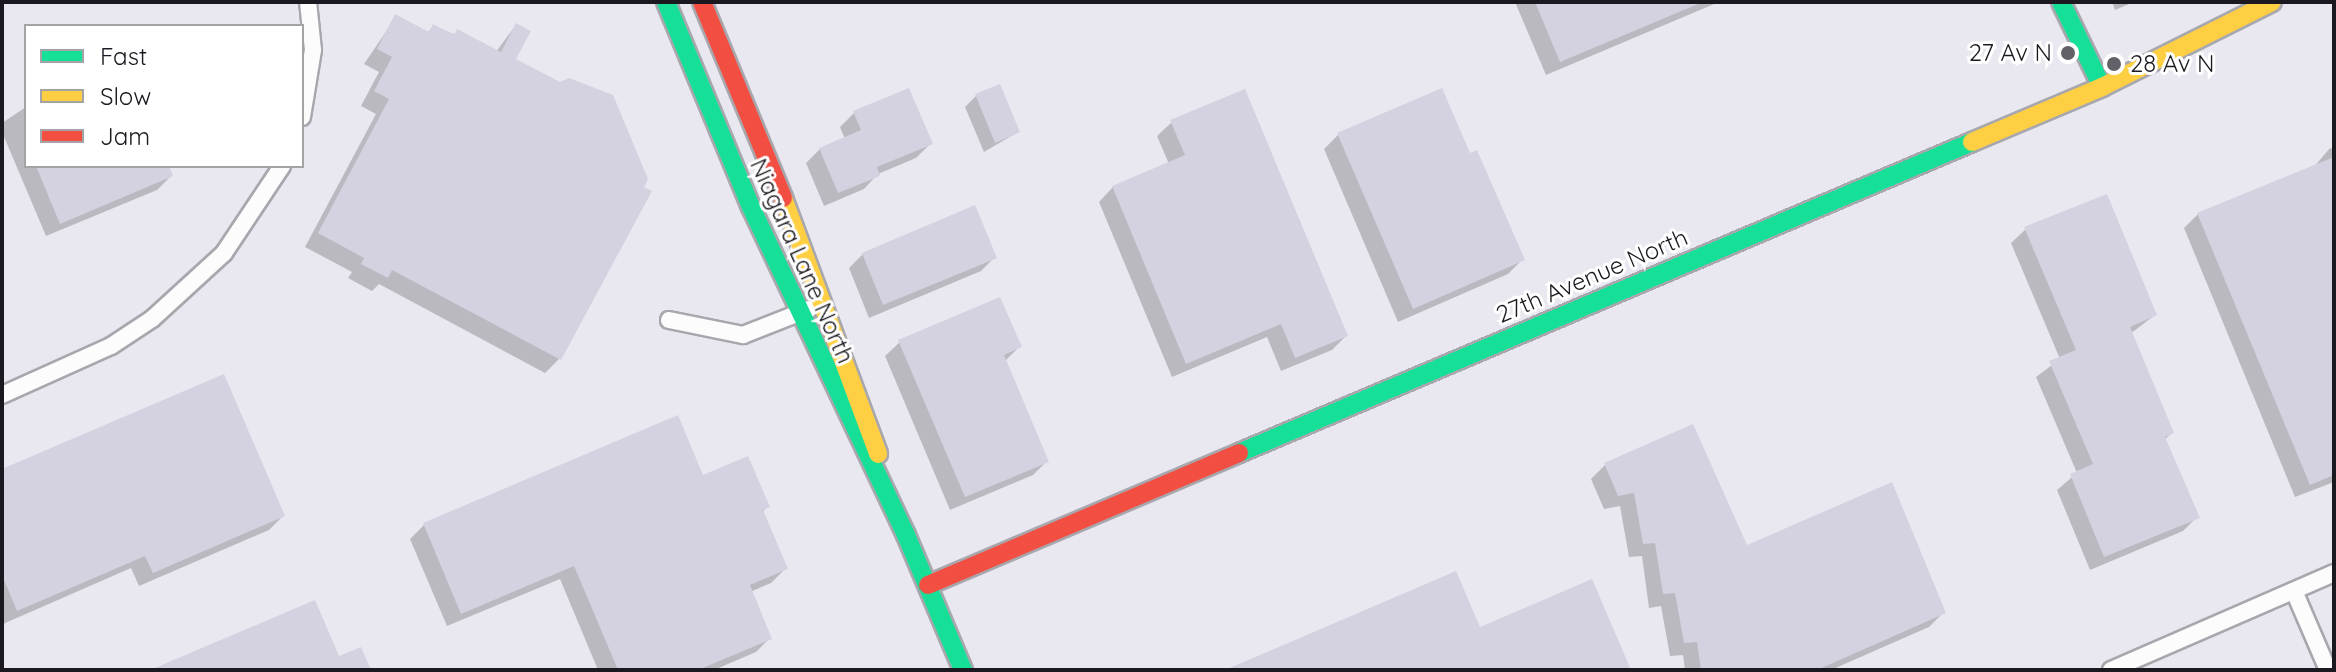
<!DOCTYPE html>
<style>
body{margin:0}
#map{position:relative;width:2336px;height:672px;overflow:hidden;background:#e9e8f0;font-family:Quicksand,sans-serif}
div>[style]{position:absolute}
.shadow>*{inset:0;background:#0003}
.building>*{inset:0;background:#d4d1e0}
.roads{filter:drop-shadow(2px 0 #a8a7ad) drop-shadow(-2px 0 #a8a7ad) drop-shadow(0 2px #a8a7ad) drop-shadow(0 -2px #a8a7ad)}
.street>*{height:16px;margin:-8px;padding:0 8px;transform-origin:8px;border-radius:8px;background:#fcfcfd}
.fast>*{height:18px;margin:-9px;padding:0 9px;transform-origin:9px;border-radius:9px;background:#16e098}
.slow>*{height:18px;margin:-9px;padding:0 9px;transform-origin:9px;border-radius:9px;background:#ffcf43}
.jam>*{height:18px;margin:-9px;padding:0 9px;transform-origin:9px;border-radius:9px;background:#f24e42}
.dots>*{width:22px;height:22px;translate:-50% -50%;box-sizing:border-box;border:4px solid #fff;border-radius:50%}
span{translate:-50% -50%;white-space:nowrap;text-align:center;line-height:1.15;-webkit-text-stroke:6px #fff;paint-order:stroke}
.poi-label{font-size:24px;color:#1b191f}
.right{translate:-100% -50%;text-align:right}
.left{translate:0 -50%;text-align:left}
.street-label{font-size:24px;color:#1b191f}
.frame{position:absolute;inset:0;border:4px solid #1b191f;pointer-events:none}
.legend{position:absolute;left:24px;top:24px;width:280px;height:144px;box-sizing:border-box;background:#fff;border:2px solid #a4a3a5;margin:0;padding:10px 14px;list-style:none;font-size:24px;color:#1b191f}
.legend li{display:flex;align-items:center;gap:16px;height:40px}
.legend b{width:40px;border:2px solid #a4a3a5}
</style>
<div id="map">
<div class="shadow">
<i style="clip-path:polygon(1515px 2px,1719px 2px,1546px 75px)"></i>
<i style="clip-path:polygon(2112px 2px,2134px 2px,2115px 10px)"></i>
<i style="clip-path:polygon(396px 17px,427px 33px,434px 26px,496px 52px,516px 25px,513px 59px,559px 359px,545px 373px,379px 284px,372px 291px,348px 278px,352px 272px,305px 247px,376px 114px,361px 106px,379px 72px,364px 64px)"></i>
<i style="clip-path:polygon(976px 96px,1018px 132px,984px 152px,965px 107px)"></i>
<i style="clip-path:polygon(26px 107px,26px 166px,167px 166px,171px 176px,157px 190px,46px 236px,2px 132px,2px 123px)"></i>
<i style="clip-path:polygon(854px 113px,930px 144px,916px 158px,878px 174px,864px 189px,824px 206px,806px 163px,820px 149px,845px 139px,840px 127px)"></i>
<i style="clip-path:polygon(1172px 122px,1346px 336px,1332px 350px,1281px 371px,1267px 337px,1172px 377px,1099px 202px,1113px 187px,1169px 164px,1157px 136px)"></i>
<i style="clip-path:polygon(1338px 135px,1469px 156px,1522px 260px,1508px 274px,1398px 322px,1324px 149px)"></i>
<i style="clip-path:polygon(2330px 148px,2334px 150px,2334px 482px,2295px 497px,2184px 228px,2198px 214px,2314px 167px)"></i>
<i style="clip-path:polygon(2026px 229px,2155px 315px,2130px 334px,2172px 433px,2164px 440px,2197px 517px,2183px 531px,2090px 570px,2057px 490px,2077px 473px,2036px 377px,2060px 359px,2011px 243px)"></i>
<i style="clip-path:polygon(863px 254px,995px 257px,981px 271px,869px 318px,849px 268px)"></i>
<i style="clip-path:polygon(900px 342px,1019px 347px,1005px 361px,1047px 461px,1033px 475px,950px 510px,885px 356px)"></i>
<i style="clip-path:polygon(1605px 465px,1746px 548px,1943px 613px,1929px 627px,1831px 670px,1685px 670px,1683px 655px,1670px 656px,1661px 606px,1649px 608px,1642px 556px,1629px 557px,1620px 506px,1604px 509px,1591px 479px)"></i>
<i style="clip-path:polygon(2px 472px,283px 516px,269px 530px,139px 586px,131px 568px,3px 624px)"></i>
<i style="clip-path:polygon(702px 477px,767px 507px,762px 513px,785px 569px,771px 583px,750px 592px,770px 638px,756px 652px,714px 670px,598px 670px,560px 579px,447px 626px,410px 539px,424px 525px)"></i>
</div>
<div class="building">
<i style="clip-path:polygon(1535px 2px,1703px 2px,1560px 62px)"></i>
<i style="clip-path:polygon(395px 14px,429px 32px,433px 24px,454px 35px,457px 29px,501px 52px,516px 23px,531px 31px,516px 59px,560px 82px,569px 78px,613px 95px,648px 179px,644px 187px,652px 191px,561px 360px,392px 270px,388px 278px,361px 264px,364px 258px,318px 233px,389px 99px,374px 91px,392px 57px,377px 49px)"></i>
<i style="clip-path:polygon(1000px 84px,1020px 132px,995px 143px,975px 94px)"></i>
<i style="clip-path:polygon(909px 88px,933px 144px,877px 167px,880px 176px,838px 193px,819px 148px,861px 130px,853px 111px)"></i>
<i style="clip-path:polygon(1442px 88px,1470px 153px,1477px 150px,1525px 260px,1413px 309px,1337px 133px)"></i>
<i style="clip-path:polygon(1245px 89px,1348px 336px,1295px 358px,1281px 324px,1186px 364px,1112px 186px,1185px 155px,1170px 120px)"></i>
<i style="clip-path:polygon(2334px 157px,2334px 475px,2310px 485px,2197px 213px)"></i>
<i style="clip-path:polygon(36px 166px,169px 166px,173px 176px,60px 224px)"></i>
<i style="clip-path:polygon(2107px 194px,2157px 315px,2130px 327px,2174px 433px,2165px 437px,2200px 518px,2104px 557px,2070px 474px,2093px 464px,2049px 361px,2076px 350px,2024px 227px)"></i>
<i style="clip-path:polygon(975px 205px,997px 258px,883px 305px,862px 253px)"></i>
<i style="clip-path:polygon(1000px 297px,1022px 347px,1004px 355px,1049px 462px,965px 497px,898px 340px)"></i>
<i style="clip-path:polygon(224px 374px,285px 516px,153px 573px,145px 556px,17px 611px,2px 575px,2px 469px)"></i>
<i style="clip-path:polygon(678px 415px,703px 475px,748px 456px,770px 507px,763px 510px,788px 569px,750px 585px,772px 639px,698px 670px,618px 670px,574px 566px,461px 614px,423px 523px)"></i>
<i style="clip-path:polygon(1693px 424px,1747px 545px,1892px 482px,1946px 613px,1817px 670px,1701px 670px,1697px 642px,1684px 643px,1675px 593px,1663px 594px,1655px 543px,1643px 544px,1634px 493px,1618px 496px,1604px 463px)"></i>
<i style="clip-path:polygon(1456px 571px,1480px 627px,1592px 579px,1631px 670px,1225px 670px)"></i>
<i style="clip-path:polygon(315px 600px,339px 656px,361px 647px,371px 670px,150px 670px)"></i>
</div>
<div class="roads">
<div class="street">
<i style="left:302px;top:117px;width:68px;rotate:-80.7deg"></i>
<i style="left:313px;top:50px;width:48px;rotate:-95.9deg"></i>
<i style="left:669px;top:320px;width:76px;rotate:11.5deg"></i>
<i style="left:743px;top:335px;width:71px;rotate:-21.5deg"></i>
<i style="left:2px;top:395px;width:120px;rotate:-24.2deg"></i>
<i style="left:111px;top:346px;width:49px;rotate:-33.4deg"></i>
<i style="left:152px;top:319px;width:98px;rotate:-42.5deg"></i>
<i style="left:224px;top:253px;width:105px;rotate:-56.3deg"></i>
<i style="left:2294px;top:591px;width:86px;rotate:66.7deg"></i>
<i style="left:2111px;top:670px;width:243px;rotate:-23.5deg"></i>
</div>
<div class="fast">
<i style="left:666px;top:2px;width:220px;rotate:67.5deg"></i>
<i style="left:750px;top:205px;width:365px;rotate:64.7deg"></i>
<i style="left:906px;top:535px;width:147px;rotate:67.1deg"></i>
<i style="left:2061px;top:2px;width:94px;rotate:64.2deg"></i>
<i style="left:1239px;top:453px;width:796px;rotate:-22.99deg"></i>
</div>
<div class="slow">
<i style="left:1972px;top:142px;width:141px;rotate:-22.9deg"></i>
<i style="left:2102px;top:87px;width:190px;rotate:-26.6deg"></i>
<i style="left:783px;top:198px;width:273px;rotate:69.6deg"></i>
</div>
<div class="jam">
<i style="left:702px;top:2px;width:212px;rotate:67.5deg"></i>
<i style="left:928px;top:585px;width:338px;rotate:-23deg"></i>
</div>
</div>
<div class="dots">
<i style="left:2068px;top:53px;background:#636168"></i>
<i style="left:2114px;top:64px;background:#636168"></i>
</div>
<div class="poi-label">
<span class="right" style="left:2052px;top:53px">27 Av N</span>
<span class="left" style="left:2130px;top:64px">28 Av N</span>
</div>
<div class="street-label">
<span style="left:802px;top:261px;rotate:66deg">Niagara Lane North</span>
<span style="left:1592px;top:276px;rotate:-23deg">27th Avenue North</span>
</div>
<div class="frame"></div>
<ul class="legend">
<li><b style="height:10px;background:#16e098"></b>Fast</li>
<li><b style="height:10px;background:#ffcf43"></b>Slow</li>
<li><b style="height:10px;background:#f24e42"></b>Jam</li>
</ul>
</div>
